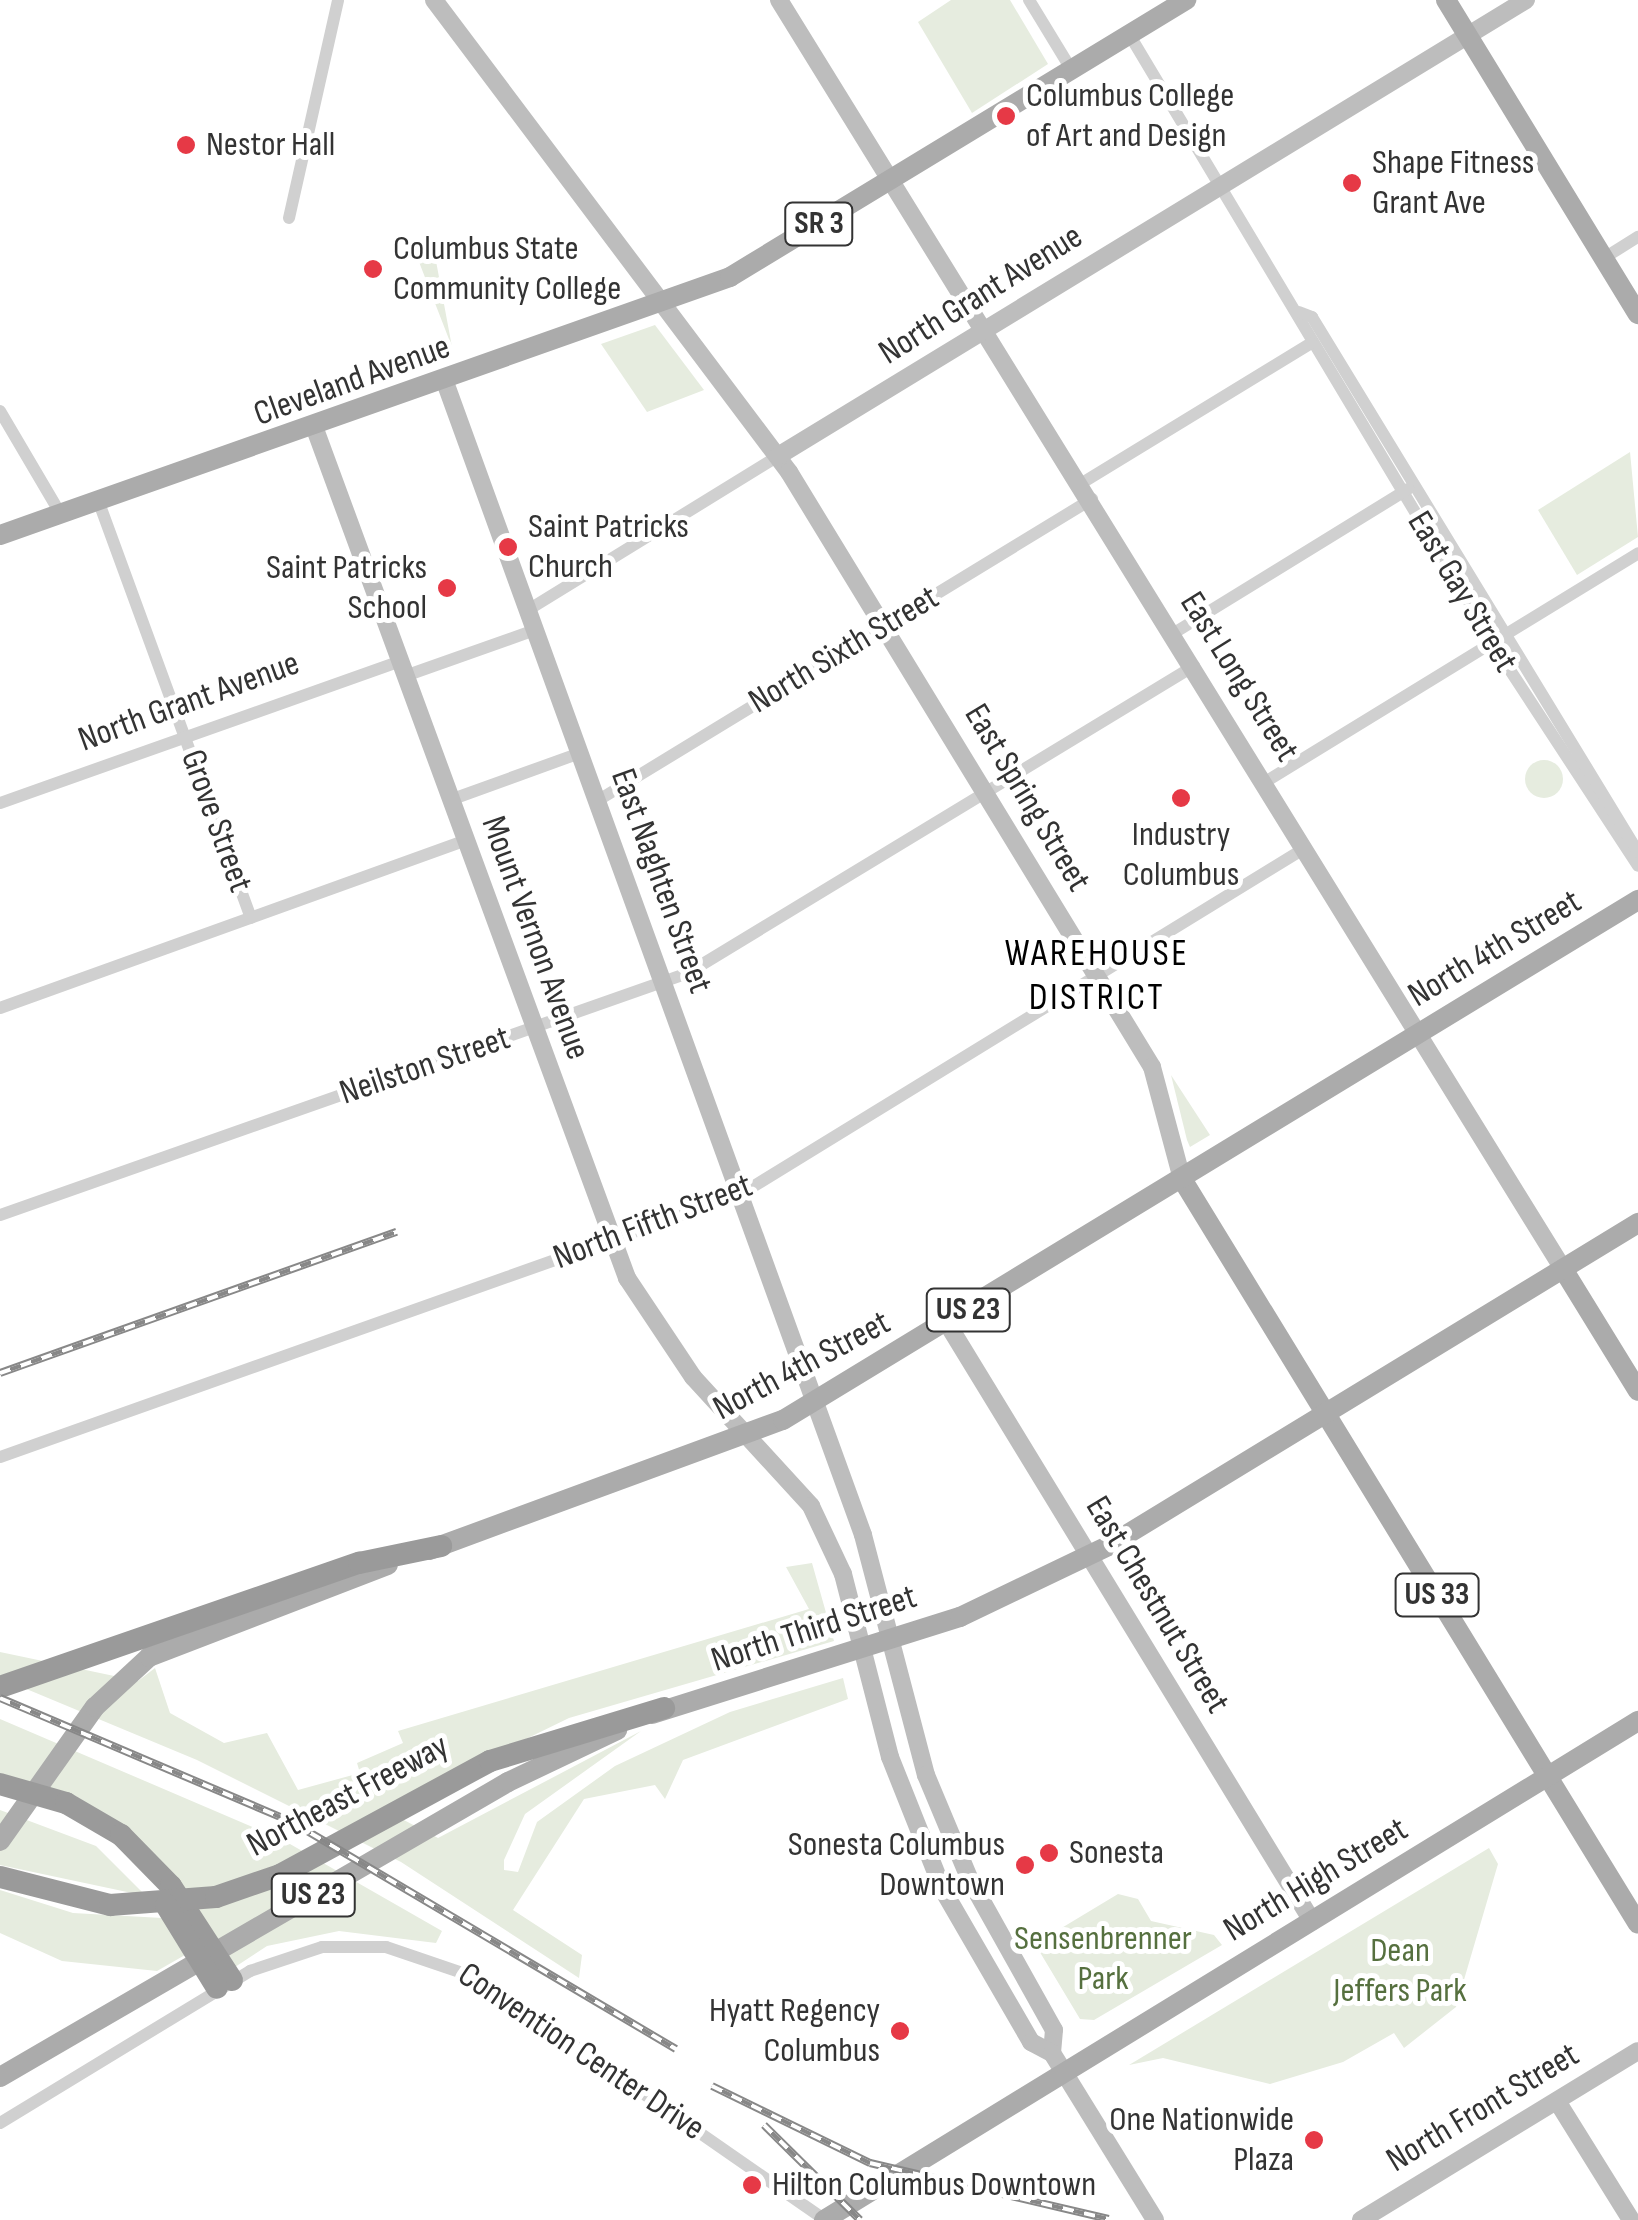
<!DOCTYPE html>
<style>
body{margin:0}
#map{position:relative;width:1638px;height:2220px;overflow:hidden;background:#fff;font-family:"Sofia Sans Condensed",sans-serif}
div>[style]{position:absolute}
.green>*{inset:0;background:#e6ecdf}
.round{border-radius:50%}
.street>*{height:12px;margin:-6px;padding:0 6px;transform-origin:6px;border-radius:6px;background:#d0d0d0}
.secondary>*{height:18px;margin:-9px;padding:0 9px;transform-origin:9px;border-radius:9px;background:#bdbdbd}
.primary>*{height:20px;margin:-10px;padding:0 10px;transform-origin:10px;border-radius:10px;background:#ababab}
.highway>*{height:22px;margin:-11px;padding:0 11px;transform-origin:11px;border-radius:11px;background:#9a9a9a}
.rail>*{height:8px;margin-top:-4px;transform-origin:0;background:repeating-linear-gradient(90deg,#fff 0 11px,#888 0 22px);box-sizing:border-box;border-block:2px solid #888}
.dots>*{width:28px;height:28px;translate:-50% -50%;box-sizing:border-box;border:5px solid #fff;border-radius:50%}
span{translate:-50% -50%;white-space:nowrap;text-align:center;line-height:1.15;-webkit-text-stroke:10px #fff;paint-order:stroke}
.shield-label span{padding:2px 8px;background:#fff;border:2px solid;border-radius:8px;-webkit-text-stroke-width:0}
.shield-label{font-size:32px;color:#333;font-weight:700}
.poi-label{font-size:35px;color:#333}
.left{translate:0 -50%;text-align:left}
.right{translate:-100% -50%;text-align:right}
.street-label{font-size:35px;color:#333}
.park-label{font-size:35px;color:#56703f}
.neighbourhood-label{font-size:38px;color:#000;letter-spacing:2.5px}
</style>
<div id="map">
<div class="green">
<i style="clip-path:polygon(951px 0,1010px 0,1048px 64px,972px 113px,918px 22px)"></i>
<i style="clip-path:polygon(414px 249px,449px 251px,436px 261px,452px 347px)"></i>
<i style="clip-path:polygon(655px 325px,704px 390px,647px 412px,601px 344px)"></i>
<i style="clip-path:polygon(1630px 452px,1638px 537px,1577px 575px,1538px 510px)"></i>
<i class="round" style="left:1525px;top:760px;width:38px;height:38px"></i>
<i style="clip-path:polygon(1171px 1075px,1210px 1135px,1190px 1147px,1187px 1140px)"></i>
<i style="clip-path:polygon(812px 1563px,834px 1641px,569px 1718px,383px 1809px,438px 1838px,641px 1731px,525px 1814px,504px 1860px,504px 1870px,518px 1872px,537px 1822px,615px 1766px,730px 1712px,843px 1678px,848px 1699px,683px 1760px,665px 1799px,655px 1785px,584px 1799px,513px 1910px,582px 1955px,579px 1978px,401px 1862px,197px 1760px,0 1678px,0 1652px,138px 1681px,155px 1668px,170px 1713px,224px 1743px,267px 1733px,298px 1790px,360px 1773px,357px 1763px,403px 1743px,398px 1731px,809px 1609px,786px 1567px)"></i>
<i style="clip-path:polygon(0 1719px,283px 1840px,442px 1931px,436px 1943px,339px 1931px,267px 1946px,235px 1967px,180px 1883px,126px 1827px,72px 1794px,0 1776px)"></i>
<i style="clip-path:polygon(0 1810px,96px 1846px,146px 1896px,0 1865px)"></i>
<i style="clip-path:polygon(1489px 1848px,1498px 1864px,1456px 2007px,1404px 2048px,1394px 2033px,1343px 2062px,1270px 2084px,1163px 2058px,1129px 2065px)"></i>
<i style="clip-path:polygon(0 1890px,73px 1913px,162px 1918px,185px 1955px,157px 1971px,62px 1961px,0 1933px)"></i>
<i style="clip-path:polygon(1118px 1894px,1138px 1899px,1151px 1921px,1214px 1935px,1222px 1945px,1094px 2020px,1080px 2019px,1035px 1944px)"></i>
</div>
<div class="street">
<i style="left:1029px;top:0;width:81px;rotate:58.7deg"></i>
<i style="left:1129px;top:34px;width:734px;rotate:59.1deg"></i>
<i style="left:1506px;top:664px;width:241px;rotate:56.8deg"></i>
<i style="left:289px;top:218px;width:223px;rotate:-77.3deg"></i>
<i style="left:1604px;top:258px;width:40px;rotate:-32deg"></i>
<i style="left:1299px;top:312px;width:14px;rotate:21deg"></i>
<i style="left:1312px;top:317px;width:626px;rotate:58.64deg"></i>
<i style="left:0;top:411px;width:118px;rotate:59.5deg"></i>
<i style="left:1082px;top:483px;width:268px;rotate:-31.4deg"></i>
<i style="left:98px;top:500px;width:445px;rotate:69.9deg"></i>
<i style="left:528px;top:610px;width:294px;rotate:-31.6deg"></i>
<i style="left:1174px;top:633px;width:275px;rotate:-31.6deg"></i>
<i style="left:405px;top:676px;width:138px;rotate:-19.5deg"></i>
<i style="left:1265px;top:782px;width:438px;rotate:-31.5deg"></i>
<i style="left:450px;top:800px;width:138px;rotate:-19.9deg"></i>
<i style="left:597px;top:801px;width:580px;rotate:-31.39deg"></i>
<i style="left:0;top:803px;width:424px;rotate:-19.5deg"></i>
<i style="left:0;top:1008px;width:494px;rotate:-19.8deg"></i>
<i style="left:0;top:1215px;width:729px;rotate:-19.38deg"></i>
<i style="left:688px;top:973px;width:592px;rotate:-31.25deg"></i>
<i style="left:0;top:1457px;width:786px;rotate:-19.54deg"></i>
<i style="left:741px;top:1194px;width:662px;rotate:-31.53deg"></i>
<i style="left:0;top:2123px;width:293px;rotate:-31.3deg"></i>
<i style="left:250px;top:1971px;width:76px;rotate:-18.4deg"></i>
<i style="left:322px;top:1947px;width:64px"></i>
<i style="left:386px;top:1947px;width:96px;rotate:18.8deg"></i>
<i style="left:477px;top:1978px;width:424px;rotate:34.8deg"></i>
</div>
<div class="secondary">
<i style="left:434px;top:0;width:591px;rotate:53.05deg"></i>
<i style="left:789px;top:472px;width:697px;rotate:58.61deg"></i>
<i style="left:1152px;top:1067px;width:116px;rotate:75deg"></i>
<i style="left:779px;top:0;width:1492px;rotate:58.29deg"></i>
<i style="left:445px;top:382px;width:1226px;rotate:70.07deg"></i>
<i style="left:863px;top:1535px;width:248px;rotate:75.3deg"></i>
<i style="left:926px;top:1775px;width:112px;rotate:67.3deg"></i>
<i style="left:969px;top:1878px;width:174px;rotate:60.8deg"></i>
<i style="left:1054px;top:2030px;width:23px;rotate:95deg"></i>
<i style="left:315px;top:429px;width:905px;rotate:69.82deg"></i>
<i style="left:627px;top:1278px;width:119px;rotate:56.3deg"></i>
<i style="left:693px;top:1377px;width:175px;rotate:47.5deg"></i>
<i style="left:811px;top:1506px;width:75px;rotate:64.8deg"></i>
<i style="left:843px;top:1574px;width:189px;rotate:75.6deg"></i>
<i style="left:890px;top:1757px;width:143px;rotate:68.3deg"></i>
<i style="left:943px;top:1890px;width:176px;rotate:59.9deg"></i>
<i style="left:1031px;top:2042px;width:24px;rotate:28deg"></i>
<i style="left:1052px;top:2053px;width:196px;rotate:58.3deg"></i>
<i style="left:778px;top:456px;width:876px;rotate:-31.37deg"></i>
<i style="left:947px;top:1323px;width:701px;rotate:58.6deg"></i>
<i style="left:1557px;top:2101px;width:140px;rotate:58.1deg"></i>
<i style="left:1361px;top:2220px;width:324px;rotate:-31.4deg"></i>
</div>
<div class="primary">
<i style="left:1446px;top:0;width:368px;rotate:58.6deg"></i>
<i style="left:0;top:535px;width:774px;rotate:-19.46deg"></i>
<i style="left:730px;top:277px;width:534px;rotate:-31.28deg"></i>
<i style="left:1182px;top:1179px;width:873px;rotate:58.53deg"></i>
<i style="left:1563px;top:1269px;width:143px;rotate:58.4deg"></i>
<i style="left:429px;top:1550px;width:377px;rotate:-20.2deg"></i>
<i style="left:783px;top:1420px;width:1001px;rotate:-31.31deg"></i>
<i style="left:652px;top:1714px;width:323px;rotate:-17.5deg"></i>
<i style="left:960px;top:1617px;width:164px;rotate:-25.6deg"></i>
<i style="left:1108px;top:1546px;width:621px;rotate:-31.36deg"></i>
<i style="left:0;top:1841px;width:164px;rotate:-54.7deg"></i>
<i style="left:95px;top:1707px;width:74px;rotate:-42.8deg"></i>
<i style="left:149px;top:1657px;width:256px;rotate:-21.1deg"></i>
<i style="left:0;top:2077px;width:587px;rotate:-30.14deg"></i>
<i style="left:508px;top:1782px;width:121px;rotate:-25.5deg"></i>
<i style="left:824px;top:2220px;width:955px;rotate:-31.51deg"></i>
</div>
<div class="highway">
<i style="left:0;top:1687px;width:380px;rotate:-19.1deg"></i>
<i style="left:359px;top:1563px;width:84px;rotate:-11.7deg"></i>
<i style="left:0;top:1784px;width:69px;rotate:16.1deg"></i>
<i style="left:66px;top:1803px;width:64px;rotate:30.2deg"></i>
<i style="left:121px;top:1835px;width:71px;rotate:45.6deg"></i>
<i style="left:171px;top:1886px;width:112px;rotate:57deg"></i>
<i style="left:0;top:1877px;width:114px;rotate:14.3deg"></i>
<i style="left:110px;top:1905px;width:106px;rotate:-4.3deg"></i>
<i style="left:216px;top:1897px;width:68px;rotate:-19deg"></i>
<i style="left:280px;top:1875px;width:239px;rotate:-28.5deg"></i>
<i style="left:490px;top:1761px;width:182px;rotate:-16.9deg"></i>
<i style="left:166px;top:1905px;width:97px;rotate:58.4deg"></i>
</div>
<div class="rail">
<i style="left:0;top:1373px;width:421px;rotate:-19.6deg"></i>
<i style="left:0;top:1698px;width:317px;rotate:23deg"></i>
<i style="left:292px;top:1822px;width:446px;rotate:30.6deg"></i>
<i style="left:712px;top:2086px;width:176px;rotate:26deg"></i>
<i style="left:870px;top:2163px;width:245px;rotate:13.2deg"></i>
<i style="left:764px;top:2125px;width:135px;rotate:44.7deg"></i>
</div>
<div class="dots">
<i style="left:1006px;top:116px;background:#e63946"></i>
<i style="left:186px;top:145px;background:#e63946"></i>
<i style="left:1352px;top:183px;background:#e63946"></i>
<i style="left:373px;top:269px;background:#e63946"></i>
<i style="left:508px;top:547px;background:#e63946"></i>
<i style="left:447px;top:588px;background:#e63946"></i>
<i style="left:1181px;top:798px;background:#e63946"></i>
<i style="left:1049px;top:1853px;background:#e63946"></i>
<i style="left:1025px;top:1865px;background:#e63946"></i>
<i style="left:900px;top:2031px;background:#e63946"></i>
<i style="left:1314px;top:2140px;background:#e63946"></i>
<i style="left:752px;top:2185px;background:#e63946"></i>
</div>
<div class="shield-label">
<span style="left:819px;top:224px">SR 3</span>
<span style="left:968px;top:1310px">US 23</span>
<span style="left:1437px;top:1595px">US 33</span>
<span style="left:313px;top:1895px">US 23</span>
</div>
<div class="poi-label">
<span class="left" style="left:1026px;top:116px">Columbus College<br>of Art and Design</span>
<span class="left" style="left:206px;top:145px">Nestor Hall</span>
<span class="left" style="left:1372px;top:183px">Shape Fitness<br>Grant Ave</span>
<span class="left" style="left:393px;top:269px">Columbus State<br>Community College</span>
<span class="left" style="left:528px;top:547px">Saint Patricks<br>Church</span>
<span class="right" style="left:427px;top:588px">Saint Patricks<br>School</span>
<span style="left:1181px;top:855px">Industry<br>Columbus</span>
<span class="right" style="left:1005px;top:1865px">Sonesta Columbus<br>Downtown</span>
<span class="left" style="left:1069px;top:1853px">Sonesta</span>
<span class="right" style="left:880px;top:2031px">Hyatt Regency<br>Columbus</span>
<span class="right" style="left:1294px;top:2140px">One Nationwide<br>Plaza</span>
<span class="left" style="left:772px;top:2185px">Hilton Columbus Downtown</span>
</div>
<div class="street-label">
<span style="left:981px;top:295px;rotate:-32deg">North Grant Avenue</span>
<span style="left:352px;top:381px;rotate:-20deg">Cleveland Avenue</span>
<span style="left:1462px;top:592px;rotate:59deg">East Gay Street</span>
<span style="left:844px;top:650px;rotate:-31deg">North Sixth Street</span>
<span style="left:1239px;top:677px;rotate:58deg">East Long Street</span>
<span style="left:189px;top:702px;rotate:-20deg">North Grant Avenue</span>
<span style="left:1027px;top:798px;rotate:59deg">East Spring Street</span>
<span style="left:216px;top:821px;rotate:70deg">Grove Street</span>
<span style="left:661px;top:881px;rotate:70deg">East Naghten Street</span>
<span style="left:535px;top:938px;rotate:70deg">Mount Vernon Avenue</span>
<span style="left:1495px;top:949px;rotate:-31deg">North 4th Street</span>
<span style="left:425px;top:1066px;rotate:-19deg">Neilston Street</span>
<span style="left:653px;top:1222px;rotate:-21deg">North Fifth Street</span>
<span style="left:802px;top:1366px;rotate:-28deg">North 4th Street</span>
<span style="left:1157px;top:1605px;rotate:59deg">East Chestnut Street</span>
<span style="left:814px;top:1629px;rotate:-18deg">North Third Street</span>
<span style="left:348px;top:1796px;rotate:-28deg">Northeast Freeway</span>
<span style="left:1316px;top:1880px;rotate:-31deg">North High Street</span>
<span style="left:581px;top:2052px;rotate:34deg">Convention Center Drive</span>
<span style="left:1483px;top:2108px;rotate:-31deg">North Front Street</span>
</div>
<div class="park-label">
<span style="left:1103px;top:1959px">Sensenbrenner<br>Park</span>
<span style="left:1400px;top:1971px">Dean<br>Jeffers Park</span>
</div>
<div class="neighbourhood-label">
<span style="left:1097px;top:976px">WAREHOUSE<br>DISTRICT</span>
</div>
</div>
